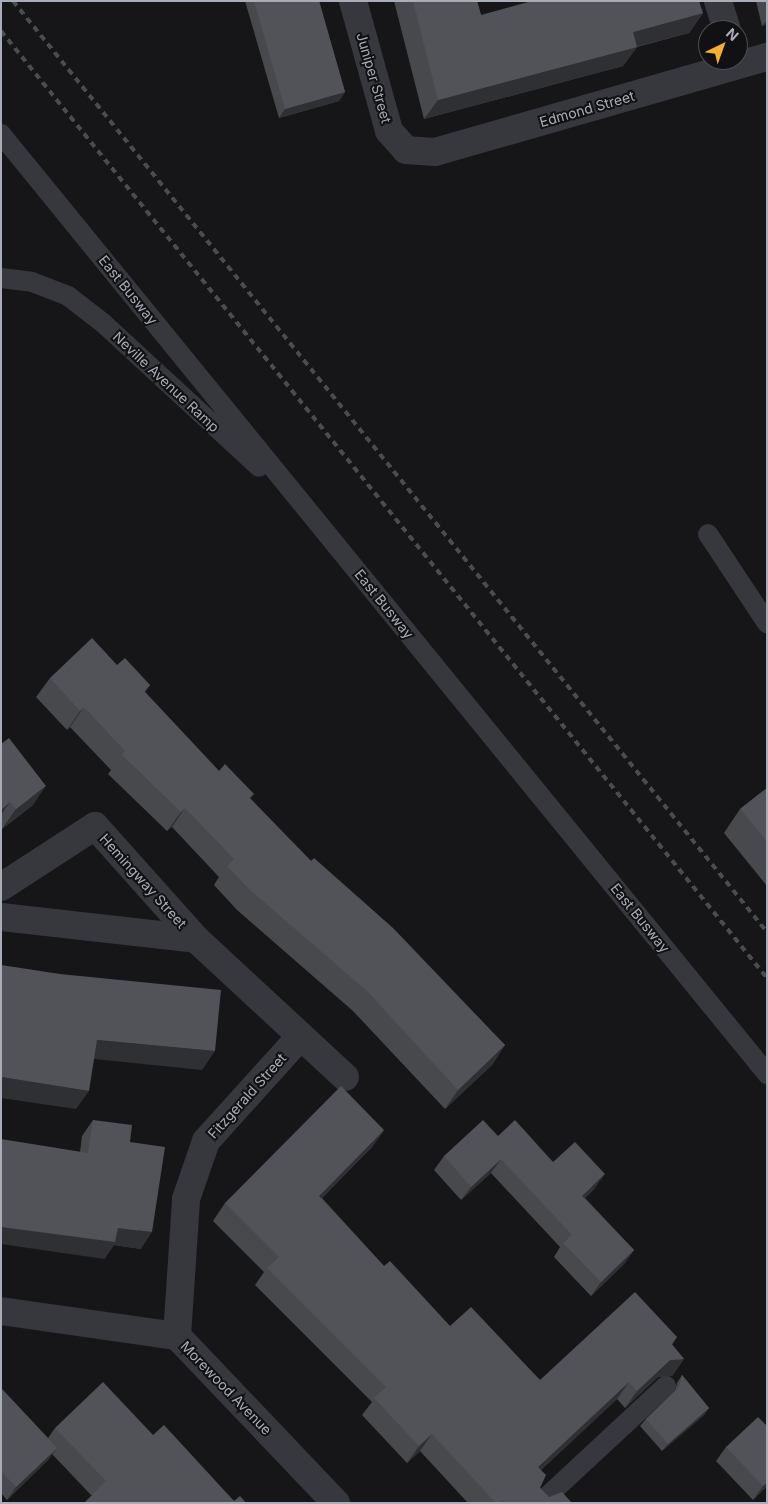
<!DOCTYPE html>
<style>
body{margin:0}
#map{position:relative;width:768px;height:1504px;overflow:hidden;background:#161618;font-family:Inter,sans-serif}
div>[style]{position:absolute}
.lane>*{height:20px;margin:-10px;padding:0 10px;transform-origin:10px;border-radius:10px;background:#37383d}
.street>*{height:28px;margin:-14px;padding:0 14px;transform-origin:14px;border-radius:14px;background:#37383d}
.rail>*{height:4px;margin-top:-2px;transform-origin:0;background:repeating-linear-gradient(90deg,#4a4c52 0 6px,transparent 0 11px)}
.wall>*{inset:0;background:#47494d}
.shaded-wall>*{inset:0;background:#2f3033}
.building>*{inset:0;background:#525359}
span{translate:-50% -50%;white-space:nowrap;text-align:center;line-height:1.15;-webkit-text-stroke:4px #111113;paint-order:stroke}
.street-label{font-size:14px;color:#a8adb8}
.frame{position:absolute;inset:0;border:2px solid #a8adb8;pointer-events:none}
.north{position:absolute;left:698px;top:20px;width:50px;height:50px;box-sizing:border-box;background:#111113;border:1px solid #4d4f55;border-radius:50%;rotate:42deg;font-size:14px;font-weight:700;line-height:20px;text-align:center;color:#a8adb8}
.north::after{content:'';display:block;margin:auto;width:18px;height:22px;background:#f2b134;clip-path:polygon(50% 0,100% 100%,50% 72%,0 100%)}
</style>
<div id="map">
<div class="lane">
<i style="left:1px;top:134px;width:1213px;rotate:50.82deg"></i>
<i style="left:1px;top:278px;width:31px;rotate:7deg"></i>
<i style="left:32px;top:282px;width:39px;rotate:21deg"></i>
<i style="left:68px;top:296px;width:44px;rotate:37.6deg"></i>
<i style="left:103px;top:323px;width:212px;rotate:42.7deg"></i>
<i style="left:708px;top:534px;width:107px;rotate:56.5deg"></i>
<i style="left:540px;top:1503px;width:172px;rotate:-42.9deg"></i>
</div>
<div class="street">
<i style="left:353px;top:1px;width:135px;rotate:74.5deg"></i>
<i style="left:389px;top:131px;width:25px;rotate:48deg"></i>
<i style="left:406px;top:150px;width:29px;rotate:4deg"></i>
<i style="left:435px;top:152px;width:345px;rotate:-16deg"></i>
<i style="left:718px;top:1px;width:30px;rotate:73deg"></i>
<i style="left:1px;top:887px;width:112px;rotate:-33deg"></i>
<i style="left:95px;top:826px;width:152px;rotate:48.2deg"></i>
<i style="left:196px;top:939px;width:203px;rotate:42.8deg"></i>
<i style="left:1px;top:917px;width:196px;rotate:6.4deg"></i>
<i style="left:1px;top:1311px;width:178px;rotate:8.1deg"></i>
<i style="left:177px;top:1336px;width:231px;rotate:46.4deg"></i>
<i style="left:177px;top:1336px;width:137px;rotate:-86.2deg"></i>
<i style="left:186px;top:1199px;width:61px;rotate:-71deg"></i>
<i style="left:206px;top:1141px;width:139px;rotate:-47.9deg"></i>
</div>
<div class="rail">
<i style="left:13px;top:1px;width:1198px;rotate:51deg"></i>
<i style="left:1px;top:31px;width:1218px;rotate:51.03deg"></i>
</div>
<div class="wall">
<i style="clip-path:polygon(245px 1px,319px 1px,345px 92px,339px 101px,279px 118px)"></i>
<i style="clip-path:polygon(394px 1px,477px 1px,481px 15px,703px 13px,689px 33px,637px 47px,623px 66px,424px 119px)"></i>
<i style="clip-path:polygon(756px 1px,767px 1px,767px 24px,762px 26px)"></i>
<i style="clip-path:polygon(117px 665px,150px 685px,145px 692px,219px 771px,250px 799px,311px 861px,505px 1045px,492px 1065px,445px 1109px,353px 1011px,237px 910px,214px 885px,219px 877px,172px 827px,167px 831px,108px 774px,111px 770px,70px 727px,67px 730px,36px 697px,50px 678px)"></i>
<i style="clip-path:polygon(1px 744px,33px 805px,2px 829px,1px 828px)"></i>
<i style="clip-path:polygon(767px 788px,767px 886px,724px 833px,740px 809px)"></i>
<i style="clip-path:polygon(93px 1120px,130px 1142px,141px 1249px,114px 1245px,104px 1259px,80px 1152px,82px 1136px)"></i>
<i style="clip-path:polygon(384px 1130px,372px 1147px,322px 1198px,384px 1266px,450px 1326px,540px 1380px,677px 1337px,672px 1345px,684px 1359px,672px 1376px,658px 1377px,625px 1408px,617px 1399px,541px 1470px,540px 1488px,549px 1497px,572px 1503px,468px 1503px,420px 1451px,407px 1463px,362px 1415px,372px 1402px,255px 1285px,264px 1272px,213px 1221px,225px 1203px)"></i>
<i style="clip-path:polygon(498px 1136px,553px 1162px,595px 1188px,585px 1198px,634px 1250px,624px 1264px,591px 1296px,554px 1257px,560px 1247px,491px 1173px,461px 1200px,434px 1170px,444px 1156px)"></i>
<i style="clip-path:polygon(682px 1375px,709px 1408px,704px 1415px,662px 1451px,640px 1426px,646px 1419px,675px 1391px,677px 1383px)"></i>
<i style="clip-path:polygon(1px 1388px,48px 1438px,55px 1428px,153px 1435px,234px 1501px,246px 1503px,91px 1495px,52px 1454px,48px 1460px,7px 1500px,1px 1493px)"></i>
<i style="clip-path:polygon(767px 1426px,767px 1486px,753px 1500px,716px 1461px,726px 1447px)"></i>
</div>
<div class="shaded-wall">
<i style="clip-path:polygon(703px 13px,689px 33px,619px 51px,633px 32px)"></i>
<i style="clip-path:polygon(767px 20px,767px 24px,762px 26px)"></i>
<i style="clip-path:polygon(637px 47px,623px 66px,424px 119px,438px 100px)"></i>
<i style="clip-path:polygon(345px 92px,339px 101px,279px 118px,285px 109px)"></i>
<i style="clip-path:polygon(84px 707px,70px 727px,67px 730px,80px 711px)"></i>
<i style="clip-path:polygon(46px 786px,33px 805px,2px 829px,16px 809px)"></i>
<i style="clip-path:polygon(10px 802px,1px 815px,1px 810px)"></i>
<i style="clip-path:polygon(185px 808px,172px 827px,167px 831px,181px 812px)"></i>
<i style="clip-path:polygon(97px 1040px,215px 1051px,202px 1070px,84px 1058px)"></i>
<i style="clip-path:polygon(505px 1045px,492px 1065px,445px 1109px,458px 1090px)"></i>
<i style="clip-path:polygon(1px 1077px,89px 1091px,76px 1109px,1px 1098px)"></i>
<i style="clip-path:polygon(384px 1130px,372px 1147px,307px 1213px,319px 1196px)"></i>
<i style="clip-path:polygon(501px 1159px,491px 1173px,461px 1200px,471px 1187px)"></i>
<i style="clip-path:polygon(605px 1174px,595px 1188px,573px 1210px,582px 1196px)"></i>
<i style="clip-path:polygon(1px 1227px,118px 1228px,152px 1232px,141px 1249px,114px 1245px,104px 1259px,1px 1244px)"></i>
<i style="clip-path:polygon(634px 1250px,624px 1264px,591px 1296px,601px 1282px)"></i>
<i style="clip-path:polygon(684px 1359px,672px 1376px,658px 1377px,625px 1408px,637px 1391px,670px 1360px)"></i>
<i style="clip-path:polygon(629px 1382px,617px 1399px,526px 1484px,538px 1467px)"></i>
<i style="clip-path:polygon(709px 1408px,704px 1415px,662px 1451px,668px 1444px)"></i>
<i style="clip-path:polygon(432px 1434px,420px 1451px,407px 1463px,419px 1446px)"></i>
<i style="clip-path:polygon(57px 1448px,48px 1460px,7px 1500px,16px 1487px)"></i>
<i style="clip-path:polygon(767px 1482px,767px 1486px,753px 1500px,763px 1486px)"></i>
</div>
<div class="building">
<i style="clip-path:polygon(254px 1px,319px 1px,345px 92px,285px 109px)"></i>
<i style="clip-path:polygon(413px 1px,477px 1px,481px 15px,532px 1px,699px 1px,703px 13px,633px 32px,637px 47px,438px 100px)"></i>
<i style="clip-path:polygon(92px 638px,117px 665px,125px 658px,150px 685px,144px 691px,219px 771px,225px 764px,254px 794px,250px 798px,311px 861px,314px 858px,393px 928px,505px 1045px,458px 1090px,367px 991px,251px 891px,227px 866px,234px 859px,185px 808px,181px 812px,122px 755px,125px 751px,84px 707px,80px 711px,50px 678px)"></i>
<i style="clip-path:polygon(9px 738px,46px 786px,16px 809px,10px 802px,1px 810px,1px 744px)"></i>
<i style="clip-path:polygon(767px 788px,767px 842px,740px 809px)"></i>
<i style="clip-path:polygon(1px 965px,60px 974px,221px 990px,215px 1051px,97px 1040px,89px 1091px,1px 1077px)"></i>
<i style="clip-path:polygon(341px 1086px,384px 1130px,319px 1196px,384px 1266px,390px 1261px,450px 1326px,471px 1307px,540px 1380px,635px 1292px,677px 1337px,671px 1343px,684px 1359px,670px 1360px,637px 1391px,629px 1382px,538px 1467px,546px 1475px,540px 1488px,549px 1497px,562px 1492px,572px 1503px,505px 1503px,502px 1500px,499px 1503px,496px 1503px,432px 1434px,419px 1446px,374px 1398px,386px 1387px,267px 1268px,279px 1257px,225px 1203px)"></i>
<i style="clip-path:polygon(93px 1120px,132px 1125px,130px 1142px,165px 1147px,152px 1232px,118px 1228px,115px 1242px,1px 1227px,1px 1139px,88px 1153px)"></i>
<i style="clip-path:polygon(483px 1120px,498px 1136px,515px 1120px,553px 1162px,575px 1142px,605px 1174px,582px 1196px,634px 1250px,601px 1282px,563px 1243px,572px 1235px,501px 1159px,471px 1187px,444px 1156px)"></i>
<i style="clip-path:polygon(682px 1375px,709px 1408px,668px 1444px,646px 1419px,679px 1387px)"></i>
<i style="clip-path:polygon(103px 1382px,153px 1435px,164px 1425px,234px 1501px,240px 1496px,246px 1503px,84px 1503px,106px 1481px,55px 1428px)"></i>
<i style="clip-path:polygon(1px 1388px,57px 1448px,16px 1487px,1px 1471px)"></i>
<i style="clip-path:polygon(758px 1417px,767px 1426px,767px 1482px,763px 1486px,726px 1447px)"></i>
</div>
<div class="street-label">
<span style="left:374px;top:78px;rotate:74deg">Juniper Street</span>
<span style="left:587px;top:109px;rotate:-16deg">Edmond Street</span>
<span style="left:128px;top:290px;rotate:51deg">East Busway</span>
<span style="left:166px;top:382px;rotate:43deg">Neville Avenue Ramp</span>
<span style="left:384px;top:604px;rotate:51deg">East Busway</span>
<span style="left:143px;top:881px;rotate:48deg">Hemingway Street</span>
<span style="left:640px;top:918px;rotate:51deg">East Busway</span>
<span style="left:247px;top:1096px;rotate:-48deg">Fitzgerald Street</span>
<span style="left:226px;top:1388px;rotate:46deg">Morewood Avenue</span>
</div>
<div class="frame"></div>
<div class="north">N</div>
</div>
